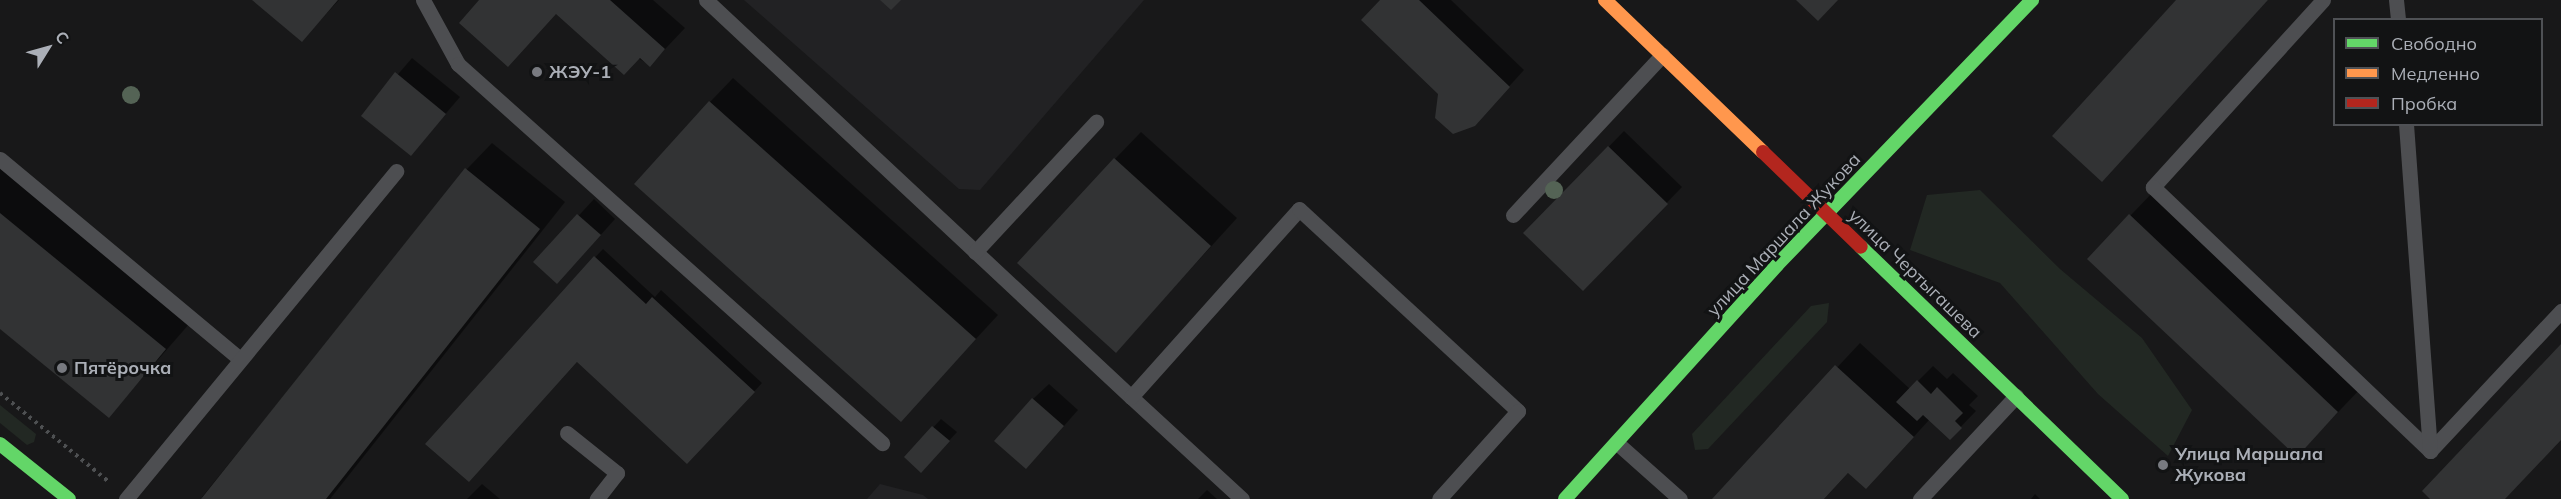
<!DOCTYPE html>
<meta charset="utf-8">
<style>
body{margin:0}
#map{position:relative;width:2561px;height:499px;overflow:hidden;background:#181819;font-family:Mulish,sans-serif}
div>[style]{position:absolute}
.built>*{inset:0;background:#222224}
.green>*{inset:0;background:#222823}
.shadow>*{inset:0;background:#0007}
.building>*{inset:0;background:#323334}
.path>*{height:4px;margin-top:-2px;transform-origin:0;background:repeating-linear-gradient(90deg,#4e5052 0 3px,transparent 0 7.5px)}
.lane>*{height:15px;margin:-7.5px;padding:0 7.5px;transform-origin:7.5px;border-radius:7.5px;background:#4d4e51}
.fast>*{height:14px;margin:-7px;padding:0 7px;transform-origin:7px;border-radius:7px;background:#63d668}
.slow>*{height:14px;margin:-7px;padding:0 7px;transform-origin:7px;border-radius:7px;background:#ff974d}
.jam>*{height:14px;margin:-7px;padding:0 7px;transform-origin:7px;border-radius:7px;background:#b3261e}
.trees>*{width:18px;height:18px;margin:-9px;border-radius:50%;background:#546355}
.dots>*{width:16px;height:16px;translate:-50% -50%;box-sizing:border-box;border:3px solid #121314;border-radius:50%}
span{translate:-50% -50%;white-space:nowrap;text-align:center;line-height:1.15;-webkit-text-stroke:6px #121314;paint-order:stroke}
.poi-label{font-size:18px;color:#abafb7;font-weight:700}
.left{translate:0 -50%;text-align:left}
.street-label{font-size:18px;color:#abafb7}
.legend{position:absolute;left:2333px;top:18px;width:210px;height:108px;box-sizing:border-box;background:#121314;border:2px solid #4f5155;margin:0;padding:8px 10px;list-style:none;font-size:18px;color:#abafb7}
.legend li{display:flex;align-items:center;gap:12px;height:30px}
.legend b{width:30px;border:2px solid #4f5155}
.north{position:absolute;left:18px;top:18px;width:60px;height:60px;-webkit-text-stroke:4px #121314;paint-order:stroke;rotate:53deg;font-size:16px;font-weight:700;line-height:24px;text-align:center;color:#abafb7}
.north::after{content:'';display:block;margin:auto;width:21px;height:27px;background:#abafb7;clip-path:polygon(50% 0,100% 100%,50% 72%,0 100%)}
</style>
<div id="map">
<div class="built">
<i style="clip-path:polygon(744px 0,1144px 0,980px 190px,959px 189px)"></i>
<i style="clip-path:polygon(880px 484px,923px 495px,928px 499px,867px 499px)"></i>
</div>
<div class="green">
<i style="clip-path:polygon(1980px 190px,2060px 269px,2142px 338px,2192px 410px,2168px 456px,2098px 394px,2000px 283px,1910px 250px,1927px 195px)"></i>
<i style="clip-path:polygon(1829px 303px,1827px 322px,1708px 449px,1695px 450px,1692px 434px,1811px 306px)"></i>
<i style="clip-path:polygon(0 405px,36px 434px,34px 442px,27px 445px,0 423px)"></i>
</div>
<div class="shadow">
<i style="clip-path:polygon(255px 0,339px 0,302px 40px)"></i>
<i style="clip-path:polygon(481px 0,653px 0,685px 28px,650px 65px,557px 13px)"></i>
<i style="clip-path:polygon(1382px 0,1451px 0,1524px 70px,1474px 125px,1440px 93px)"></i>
<i style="clip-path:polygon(2178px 0,2268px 0,2102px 180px)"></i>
<i style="clip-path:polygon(412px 58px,460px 97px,411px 154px,363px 115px)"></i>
<i style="clip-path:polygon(733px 78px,998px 315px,901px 420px,710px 102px)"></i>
<i style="clip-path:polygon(1624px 131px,1682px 187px,1598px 274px,1525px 233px)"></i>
<i style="clip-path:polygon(1141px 132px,1237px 218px,1116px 351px,1115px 159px)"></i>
<i style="clip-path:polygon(492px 143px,565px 202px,330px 499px,202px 497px,467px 169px)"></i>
<i style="clip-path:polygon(0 166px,190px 323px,109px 416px,0 327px)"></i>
<i style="clip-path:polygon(2155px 190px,2363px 386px,2322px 429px,2130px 216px)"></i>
<i style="clip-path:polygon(594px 199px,615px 219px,573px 266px,536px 262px)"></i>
<i style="clip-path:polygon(603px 249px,655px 297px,661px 290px,762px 383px,739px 408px,578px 361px,469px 480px,564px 290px)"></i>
<i style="clip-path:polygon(1860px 343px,1910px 389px,1933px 366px,1947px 379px,1953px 373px,1978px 396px,1969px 405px,1976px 411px,1950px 438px,1930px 419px,1889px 464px,1849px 472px,1824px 499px,1714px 499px)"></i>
<i style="clip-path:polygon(1049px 384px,1078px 410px,1041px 452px,1033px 399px)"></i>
<i style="clip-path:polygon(941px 419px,957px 432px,929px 463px,906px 457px)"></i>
<i style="clip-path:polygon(482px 484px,500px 499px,467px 499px)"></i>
<i style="clip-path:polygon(1207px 490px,1217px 499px,1198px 499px)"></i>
<i style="clip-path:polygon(2035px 494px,2040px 499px,2031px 499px)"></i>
</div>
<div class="building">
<i style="clip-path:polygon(252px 0,338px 0,302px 42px)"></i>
<i style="clip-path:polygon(479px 0,610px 0,665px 49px,650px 67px,640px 58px,624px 75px,556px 14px,508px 67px,459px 23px)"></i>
<i style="clip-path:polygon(880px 0,901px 0,891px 10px)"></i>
<i style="clip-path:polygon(1380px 0,1419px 0,1510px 87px,1475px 126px,1453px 134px,1435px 118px,1438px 94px,1361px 20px)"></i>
<i style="clip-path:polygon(1796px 0,1838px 0,1818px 21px)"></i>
<i style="clip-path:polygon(2176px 0,2268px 0,2102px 182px,2052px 136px)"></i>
<i style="clip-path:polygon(395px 72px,446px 114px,411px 156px,361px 116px)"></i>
<i style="clip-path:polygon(709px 101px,976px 339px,901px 422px,634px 184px)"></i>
<i style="clip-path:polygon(1608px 146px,1668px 204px,1583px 291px,1523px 233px)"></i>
<i style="clip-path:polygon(1114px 158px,1211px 246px,1116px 353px,1017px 263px)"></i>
<i style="clip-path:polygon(465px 168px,540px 229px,326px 499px,201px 499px)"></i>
<i style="clip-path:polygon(0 213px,166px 349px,109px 418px,0 329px)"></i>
<i style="clip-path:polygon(577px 214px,601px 235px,557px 284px,533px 262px)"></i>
<i style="clip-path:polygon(2129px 214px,2338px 412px,2297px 457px,2087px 259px)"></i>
<i style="clip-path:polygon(594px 256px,646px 304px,652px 297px,755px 392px,687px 464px,577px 362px,469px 482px,425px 444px)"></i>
<i style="clip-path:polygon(2561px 344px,2561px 440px,2505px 499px,2430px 499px,2422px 491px)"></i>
<i style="clip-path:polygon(1835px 365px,1914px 437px,1866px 489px,1848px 473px,1824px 499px,1712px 499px)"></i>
<i style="clip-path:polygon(1917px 380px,1931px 394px,1937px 387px,1963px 413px,1955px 421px,1962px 428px,1950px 440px,1923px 415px,1917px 421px,1896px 402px)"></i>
<i style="clip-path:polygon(1032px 398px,1064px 426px,1026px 469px,994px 441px)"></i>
<i style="clip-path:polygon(932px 426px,950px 441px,921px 473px,904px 457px)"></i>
</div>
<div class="path">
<i style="left:0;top:393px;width:139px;rotate:39.2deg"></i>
</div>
<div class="lane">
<i style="left:423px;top:0;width:73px;rotate:61.3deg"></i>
<i style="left:458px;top:64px;width:569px;rotate:41.79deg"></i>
<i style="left:706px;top:0;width:582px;rotate:43.05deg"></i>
<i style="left:2323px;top:0;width:253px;rotate:132.3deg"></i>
<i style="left:2153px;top:187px;width:383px;rotate:43.6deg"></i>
<i style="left:2430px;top:451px;width:192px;rotate:-46.9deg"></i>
<i style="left:2396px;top:0;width:20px;rotate:84deg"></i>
<i style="left:2406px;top:124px;width:328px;rotate:85.8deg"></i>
<i style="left:0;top:159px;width:312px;rotate:39.8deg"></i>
<i style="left:1513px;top:215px;width:219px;rotate:-47deg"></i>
<i style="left:975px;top:252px;width:178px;rotate:-47.1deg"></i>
<i style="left:567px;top:433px;width:64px;rotate:38.7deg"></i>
<i style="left:617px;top:473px;width:33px;rotate:128deg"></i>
<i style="left:1617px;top:443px;width:84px;rotate:41.6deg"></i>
<i style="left:126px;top:499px;width:425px;rotate:-50.5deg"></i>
<i style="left:1242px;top:499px;width:151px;rotate:-137.4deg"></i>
<i style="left:1131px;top:397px;width:252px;rotate:-48.2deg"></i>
<i style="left:1299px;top:209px;width:298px;rotate:42.7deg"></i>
<i style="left:1518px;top:411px;width:118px;rotate:131.9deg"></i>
<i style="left:1920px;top:499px;width:141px;rotate:-47deg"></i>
</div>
<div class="fast">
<i style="left:1861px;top:247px;width:363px;rotate:44deg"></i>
<i style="left:0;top:444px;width:88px;rotate:38.6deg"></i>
<i style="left:1565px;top:499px;width:316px;rotate:-47.8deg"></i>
<i style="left:1777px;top:265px;width:368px;rotate:-46.1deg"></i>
</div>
<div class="slow">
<i style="left:1605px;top:0;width:219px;rotate:43.9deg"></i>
</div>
<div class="jam">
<i style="left:1763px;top:152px;width:136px;rotate:44.1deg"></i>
</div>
<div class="trees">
<i style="left:131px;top:95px"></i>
<i style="left:1554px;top:190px"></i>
</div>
<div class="dots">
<i style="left:537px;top:72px;background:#787a80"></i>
<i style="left:62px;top:368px;background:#787a80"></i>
<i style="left:2163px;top:465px;background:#787a80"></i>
</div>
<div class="poi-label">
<span class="left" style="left:549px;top:72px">ЖЭУ-1</span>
<span class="left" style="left:74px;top:368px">Пятёрочка</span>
<span class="left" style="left:2175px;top:465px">Улица Маршала<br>Жукова</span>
</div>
<div class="street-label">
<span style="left:1784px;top:235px;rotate:-47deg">улица Маршала Жукова</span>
<span style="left:1915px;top:274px;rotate:44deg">улица Чертыгашева</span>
</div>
<ul class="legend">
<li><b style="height:8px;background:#63d668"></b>Свободно</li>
<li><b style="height:8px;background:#ff974d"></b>Медленно</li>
<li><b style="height:8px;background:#b3261e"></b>Пробка</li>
</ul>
<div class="north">С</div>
</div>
